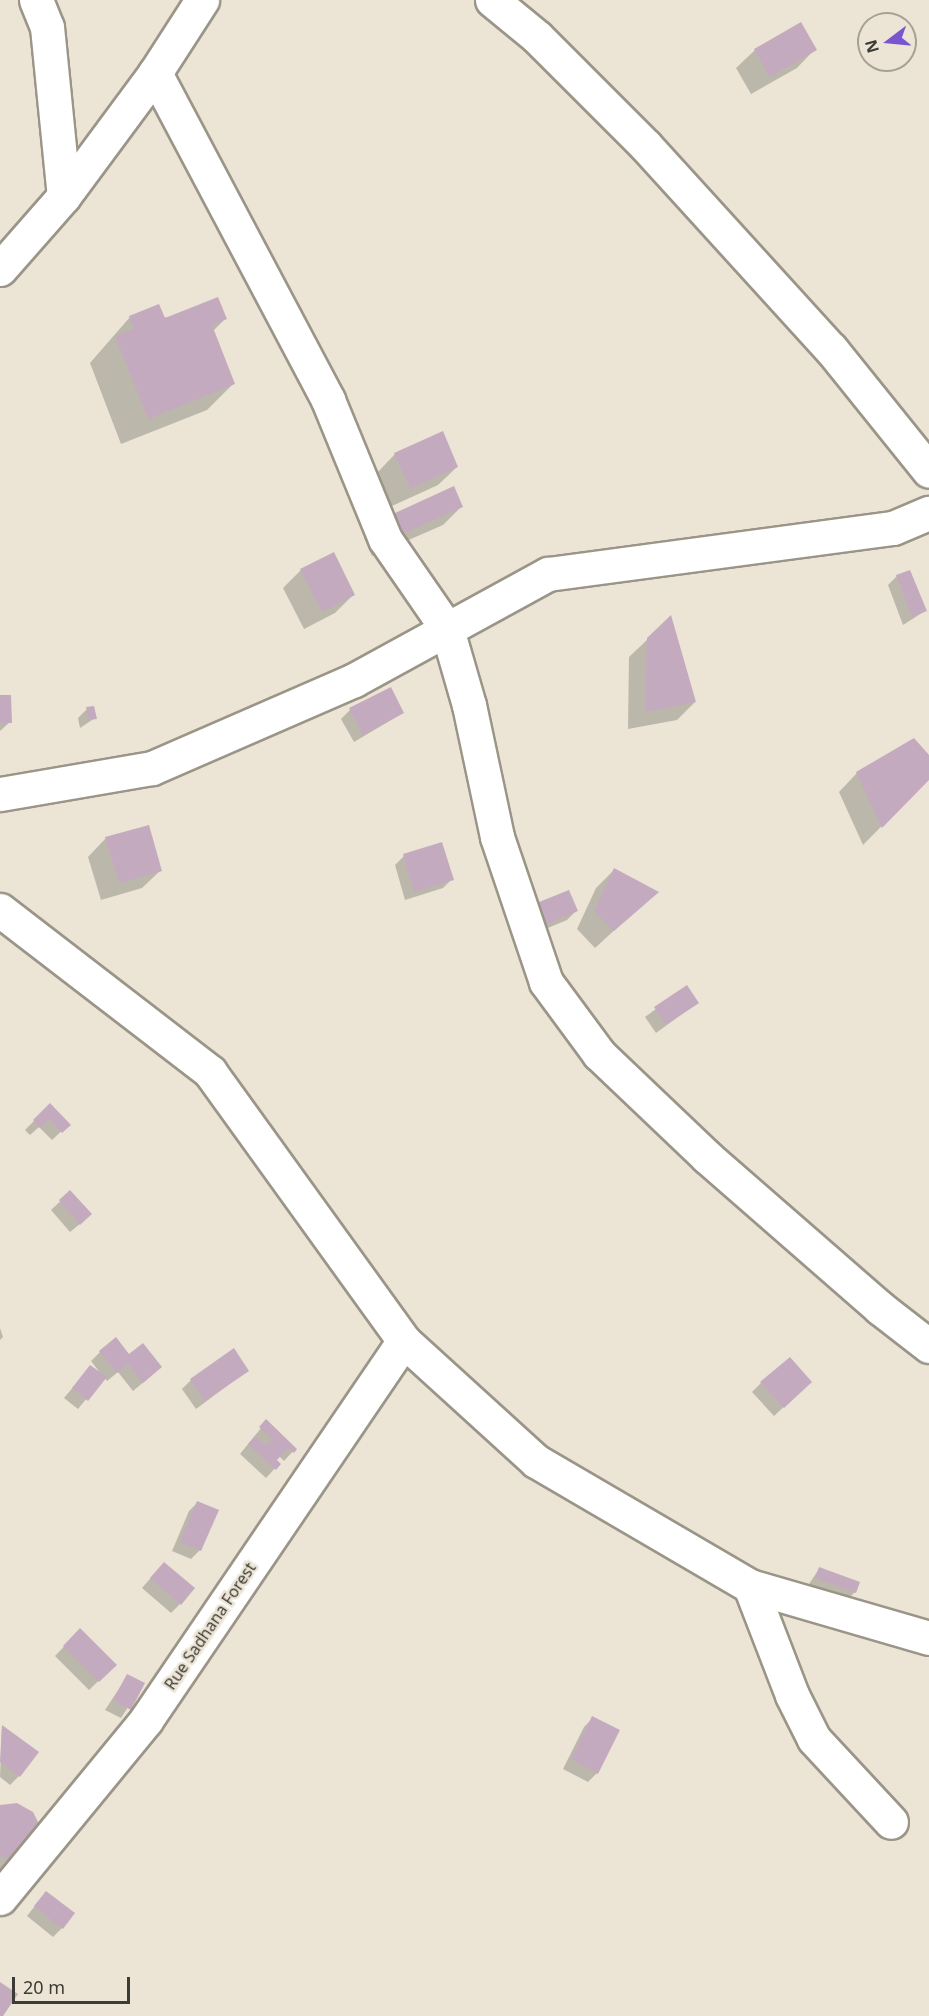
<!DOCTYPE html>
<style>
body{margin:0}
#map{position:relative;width:929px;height:2016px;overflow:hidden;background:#ece5d6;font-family:"Noto Sans",sans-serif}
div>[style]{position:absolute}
.shadow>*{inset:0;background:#0003}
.building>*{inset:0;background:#c4aabf}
.roads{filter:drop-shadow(2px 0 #9b9588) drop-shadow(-2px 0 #9b9588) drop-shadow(0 2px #9b9588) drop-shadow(0 -2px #9b9588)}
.minor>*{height:33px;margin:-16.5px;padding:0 16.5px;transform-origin:16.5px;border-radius:16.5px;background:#fff}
span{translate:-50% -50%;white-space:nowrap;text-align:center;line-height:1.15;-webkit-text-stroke:5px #ece5d6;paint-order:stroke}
.street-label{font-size:16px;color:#3d3b35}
.north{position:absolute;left:857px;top:12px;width:60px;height:60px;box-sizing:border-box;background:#ece5d6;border:2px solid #a6a196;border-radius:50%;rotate:254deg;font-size:16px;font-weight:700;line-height:24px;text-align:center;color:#3d3b35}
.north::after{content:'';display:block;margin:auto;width:21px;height:27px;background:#7956d0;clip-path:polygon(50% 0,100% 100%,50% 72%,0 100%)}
.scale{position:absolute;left:12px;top:1977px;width:118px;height:27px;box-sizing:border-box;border:3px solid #3d3b35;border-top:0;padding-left:8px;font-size:18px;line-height:21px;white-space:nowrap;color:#3d3b35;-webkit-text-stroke:4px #ece5d6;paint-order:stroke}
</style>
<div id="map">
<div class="shadow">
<i style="clip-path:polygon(801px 24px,815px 49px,797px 68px,751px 94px,736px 68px,755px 50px)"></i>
<i style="clip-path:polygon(130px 317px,226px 318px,213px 331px,233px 384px,207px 410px,121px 444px,90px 363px)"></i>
<i style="clip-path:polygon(395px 454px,457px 467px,438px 485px,392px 506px,377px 473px)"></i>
<i style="clip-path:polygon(461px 507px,443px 525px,372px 556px,364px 538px,383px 520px)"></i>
<i style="clip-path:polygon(301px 570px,353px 595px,335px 613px,304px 629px,283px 588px)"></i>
<i style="clip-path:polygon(897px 576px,925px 611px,903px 625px,888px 585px)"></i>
<i style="clip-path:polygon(648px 639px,695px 702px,677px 720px,628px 729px,629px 657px)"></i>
<i style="clip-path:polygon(0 697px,10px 722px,0 731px)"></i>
<i style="clip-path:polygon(87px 709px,95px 718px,80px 728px,78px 718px)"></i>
<i style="clip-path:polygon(350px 710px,403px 713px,354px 742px,341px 719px)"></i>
<i style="clip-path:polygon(929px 758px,929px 778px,863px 845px,839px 792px,857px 773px)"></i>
<i style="clip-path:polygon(106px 838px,161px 870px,142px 888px,101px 900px,88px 857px)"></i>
<i style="clip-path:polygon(404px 856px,452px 879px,443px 888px,405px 900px,395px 865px)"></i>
<i style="clip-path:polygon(614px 870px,656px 892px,595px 948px,577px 929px,596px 888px)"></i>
<i style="clip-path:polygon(576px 911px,567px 920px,524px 938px,516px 919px)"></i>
<i style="clip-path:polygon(686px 987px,697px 1003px,656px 1033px,645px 1017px)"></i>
<i style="clip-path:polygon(50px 1105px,68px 1125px,52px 1140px,39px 1127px,30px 1135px,25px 1130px)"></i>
<i style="clip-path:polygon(70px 1192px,81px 1223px,70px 1232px,51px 1210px)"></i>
<i style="clip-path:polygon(0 1328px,3px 1337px,0 1340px)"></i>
<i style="clip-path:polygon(100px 1352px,129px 1356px,151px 1376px,133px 1391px,118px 1372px,107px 1381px,104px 1377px,78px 1409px,64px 1398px,90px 1367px,101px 1374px,91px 1361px)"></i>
<i style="clip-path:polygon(247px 1371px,196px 1409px,182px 1389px,191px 1380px)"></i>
<i style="clip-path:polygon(761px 1383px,801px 1391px,774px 1416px,752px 1392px)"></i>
<i style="clip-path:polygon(266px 1422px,295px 1449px,284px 1461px,279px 1456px,275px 1460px,279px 1464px,266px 1478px,240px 1454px)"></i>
<i style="clip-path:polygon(198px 1502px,200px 1550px,191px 1559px,172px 1551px,189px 1511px)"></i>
<i style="clip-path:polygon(819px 1569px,855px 1592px,846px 1601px,807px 1587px)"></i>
<i style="clip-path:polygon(155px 1573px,180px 1604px,171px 1613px,142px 1588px)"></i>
<i style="clip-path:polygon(80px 1630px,115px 1665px,89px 1690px,55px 1656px)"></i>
<i style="clip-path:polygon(128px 1675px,143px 1684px,121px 1718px,105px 1710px)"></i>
<i style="clip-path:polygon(593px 1718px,597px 1773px,588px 1782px,563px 1769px,584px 1727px)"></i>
<i style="clip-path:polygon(2px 1727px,19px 1776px,10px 1785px,0 1777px)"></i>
<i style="clip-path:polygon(0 1807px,37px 1820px,0 1875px)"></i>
<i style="clip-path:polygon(38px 1902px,62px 1928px,53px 1937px,27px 1916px)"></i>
</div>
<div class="building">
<i style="clip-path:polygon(801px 22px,817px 50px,770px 77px,754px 49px)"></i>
<i style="clip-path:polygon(218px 297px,227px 319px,212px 325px,235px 384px,148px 419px,115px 336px,134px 329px,129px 316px,159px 304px,165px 318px)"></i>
<i style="clip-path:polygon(443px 431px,458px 467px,410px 489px,394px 453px)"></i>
<i style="clip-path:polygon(454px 486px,463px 507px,390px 539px,382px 519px)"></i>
<i style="clip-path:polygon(334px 552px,355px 595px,322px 612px,300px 569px)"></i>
<i style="clip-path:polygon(910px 570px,927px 611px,912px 617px,896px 575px)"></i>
<i style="clip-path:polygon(671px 615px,696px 702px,645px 712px,647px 638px)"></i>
<i style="clip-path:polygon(391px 687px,404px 713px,363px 735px,349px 708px)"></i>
<i style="clip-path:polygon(0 695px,11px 695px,12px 723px,0 723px)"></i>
<i style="clip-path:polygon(94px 706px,97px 719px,89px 720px,86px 707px)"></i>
<i style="clip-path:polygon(914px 738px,929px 755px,929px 780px,882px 828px,856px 772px)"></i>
<i style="clip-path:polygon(149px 825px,162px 871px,119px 883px,105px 837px)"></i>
<i style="clip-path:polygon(442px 842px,454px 880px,414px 892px,403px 854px)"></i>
<i style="clip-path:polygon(614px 868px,659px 892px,614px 931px,594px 911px)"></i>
<i style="clip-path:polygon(569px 890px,578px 911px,533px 930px,524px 908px)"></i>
<i style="clip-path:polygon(687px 985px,699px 1003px,666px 1025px,654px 1007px)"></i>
<i style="clip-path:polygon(50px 1103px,71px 1125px,62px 1133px,49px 1119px,40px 1128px,33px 1120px)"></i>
<i style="clip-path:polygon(70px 1190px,92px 1214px,80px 1225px,59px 1200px)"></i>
<i style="clip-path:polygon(116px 1337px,129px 1354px,143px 1343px,162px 1367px,143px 1383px,128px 1364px,117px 1373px,99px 1351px)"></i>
<i style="clip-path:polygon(234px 1348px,249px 1371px,205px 1401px,190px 1379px)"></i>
<i style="clip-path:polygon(790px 1357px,812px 1382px,784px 1408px,760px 1382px)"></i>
<i style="clip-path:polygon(90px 1365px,107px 1377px,88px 1401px,72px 1388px)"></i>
<i style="clip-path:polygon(266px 1419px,297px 1449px,294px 1453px,288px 1448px,277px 1460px,281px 1464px,276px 1470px,248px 1444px,255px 1436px,266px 1445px,272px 1439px,259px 1427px)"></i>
<i style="clip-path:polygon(197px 1501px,219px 1510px,201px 1551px,180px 1542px)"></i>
<i style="clip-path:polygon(164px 1562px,195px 1588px,181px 1605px,150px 1578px)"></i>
<i style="clip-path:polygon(819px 1567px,860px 1582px,856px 1593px,815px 1578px)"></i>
<i style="clip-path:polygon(80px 1628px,117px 1665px,99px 1682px,63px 1646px)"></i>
<i style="clip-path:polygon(127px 1674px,145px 1683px,131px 1710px,113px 1700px)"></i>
<i style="clip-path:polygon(592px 1716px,620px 1730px,598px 1774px,571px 1759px)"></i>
<i style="clip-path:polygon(2px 1725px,39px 1752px,20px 1777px,0 1762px)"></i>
<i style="clip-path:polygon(17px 1803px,33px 1812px,41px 1828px,13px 1860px,0 1856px,0 1805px)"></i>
<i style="clip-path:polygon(46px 1891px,75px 1913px,63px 1929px,34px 1906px)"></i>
<i style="clip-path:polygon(0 1982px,18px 1994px,3px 2016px,0 2016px)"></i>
</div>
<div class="roads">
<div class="minor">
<i style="left:36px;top:0;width:29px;rotate:68deg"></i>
<i style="left:47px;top:27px;width:170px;rotate:84.3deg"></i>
<i style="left:492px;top:0;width:58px;rotate:39.4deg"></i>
<i style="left:537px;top:37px;width:154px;rotate:45deg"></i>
<i style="left:646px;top:146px;width:275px;rotate:47.7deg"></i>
<i style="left:831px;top:349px;width:156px;rotate:51.2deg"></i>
<i style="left:155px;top:73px;width:370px;rotate:62.1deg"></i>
<i style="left:328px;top:400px;width:150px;rotate:67.7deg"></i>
<i style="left:385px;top:539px;width:109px;rotate:55.4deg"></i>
<i style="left:447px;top:629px;width:79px;rotate:73.9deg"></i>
<i style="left:469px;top:705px;width:135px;rotate:78deg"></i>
<i style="left:497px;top:837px;width:153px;rotate:71.3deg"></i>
<i style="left:546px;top:982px;width:89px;rotate:53.6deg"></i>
<i style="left:599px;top:1054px;width:149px;rotate:43.6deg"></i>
<i style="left:707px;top:1157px;width:230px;rotate:41.1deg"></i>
<i style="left:880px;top:1308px;width:62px;rotate:37.8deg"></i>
<i style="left:0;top:269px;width:97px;rotate:-48.8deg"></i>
<i style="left:64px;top:196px;width:153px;rotate:-53.5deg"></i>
<i style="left:155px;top:73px;width:87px;rotate:-57.2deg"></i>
<i style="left:0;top:794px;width:154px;rotate:-9.7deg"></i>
<i style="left:152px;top:768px;width:220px;rotate:-23.5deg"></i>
<i style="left:354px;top:680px;width:221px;rotate:-28.7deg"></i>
<i style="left:548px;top:574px;width:348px;rotate:-7.6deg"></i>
<i style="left:893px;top:528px;width:39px;rotate:-23deg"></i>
<i style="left:0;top:910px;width:265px;rotate:37.6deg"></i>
<i style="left:210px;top:1072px;width:332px;rotate:54.2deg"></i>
<i style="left:404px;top:1341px;width:178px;rotate:42.3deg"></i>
<i style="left:536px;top:1461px;width:248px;rotate:30.3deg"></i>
<i style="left:750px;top:1586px;width:186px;rotate:16.2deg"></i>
<i style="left:750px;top:1586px;width:117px;rotate:68.9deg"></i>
<i style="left:792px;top:1695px;width:49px;rotate:63.4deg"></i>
<i style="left:814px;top:1739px;width:113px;rotate:47.1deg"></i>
<i style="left:0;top:1898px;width:230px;rotate:-50.6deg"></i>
<i style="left:146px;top:1720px;width:458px;rotate:-55.8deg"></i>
</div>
</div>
<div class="street-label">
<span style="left:210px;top:1626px;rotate:-56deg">Rue Sadhana Forest</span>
</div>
<div class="north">N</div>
<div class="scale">20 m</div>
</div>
